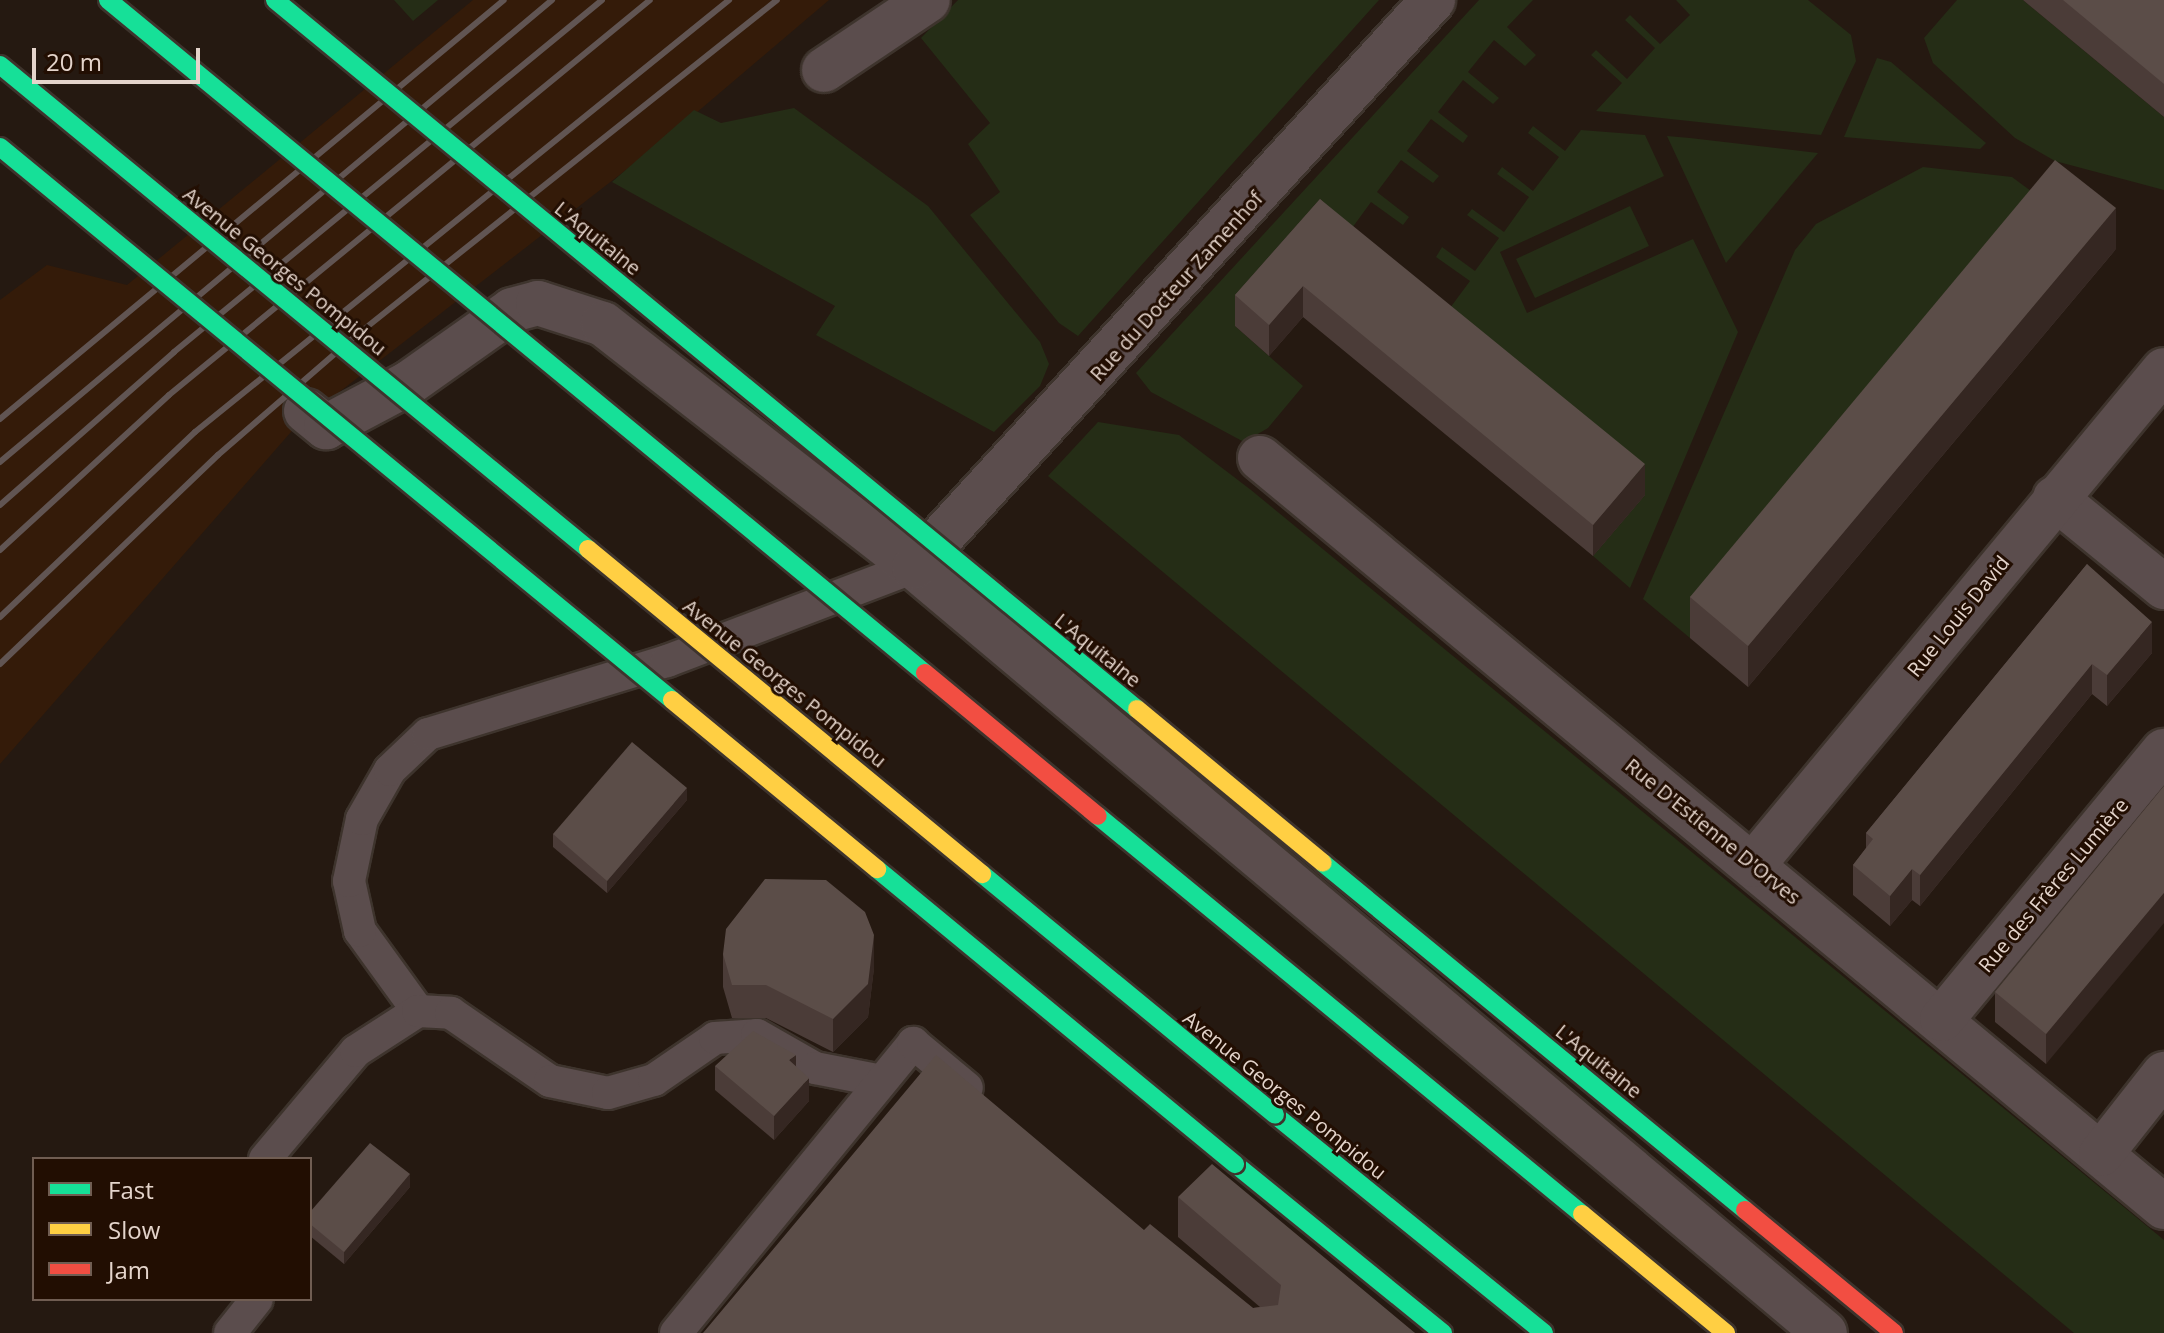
<!DOCTYPE html>
<meta charset="utf-8">
<style>
body{margin:0}
#map{position:relative;width:2164px;height:1333px;overflow:hidden;background:#251911;font-family:"Open Sans",sans-serif}
div>[style]{position:absolute}
.built>*{inset:0;background:#341b09}
.green>*{inset:0;background:#252d16}
.roads{filter:drop-shadow(2px 0 #3e342d) drop-shadow(-2px 0 #3e342d) drop-shadow(0 2px #3e342d) drop-shadow(0 -2px #3e342d)}
.lane>*{height:32px;margin:-16px;padding:0 16px;transform-origin:16px;border-radius:16px;background:#5b4d4d}
.street>*{height:44px;margin:-22px;padding:0 22px;transform-origin:22px;border-radius:22px;background:#5b4d4d}
.fast>*{height:18px;margin:-9px;padding:0 9px;transform-origin:9px;border-radius:9px;background:#16e098}
.rail>*{height:6px;margin:-3px;padding:0 3px;transform-origin:3px;border-radius:3px;background:#615553}
.bridges{filter:drop-shadow(2px 0 #3e342d) drop-shadow(-2px 0 #3e342d) drop-shadow(0 2px #3e342d) drop-shadow(0 -2px #3e342d)}
.fast-bridge>*{height:18px;margin:-9px;padding:0 9px;transform-origin:9px;border-radius:9px;background:#16e098}
.slow-bridge>*{height:18px;margin:-9px;padding:0 9px;transform-origin:9px;border-radius:9px;background:#ffcf43}
.jam-bridge>*{height:18px;margin:-9px;padding:0 9px;transform-origin:9px;border-radius:9px;background:#f24e42}
.wall>*{inset:0;background:#4b3c38}
.shaded-wall>*{inset:0;background:#352722}
.building>*{inset:0;background:#5b4d48}
span{translate:-50% -50%;white-space:nowrap;text-align:center;line-height:1.15;-webkit-text-stroke:6px #220e02;paint-order:stroke}
.street-label{font-size:20px;color:#e4d4cb}
.legend{position:absolute;left:32px;top:1157px;width:280px;height:144px;box-sizing:border-box;background:#220e02;border:2px solid #705d52;margin:0;padding:10px 14px;list-style:none;font-size:24px;color:#e4d4cb}
.legend li{display:flex;align-items:center;gap:16px;height:40px}
.legend b{width:40px;border:2px solid #705d52}
.scale{position:absolute;left:32px;top:48px;width:168px;height:36px;box-sizing:border-box;border:4px solid #e4d4cb;border-top:0;padding-left:10px;font-size:24px;line-height:28px;white-space:nowrap;color:#e4d4cb;-webkit-text-stroke:6px #220e02;paint-order:stroke}
</style>
<div id="map">
<div class="built">
<i style="clip-path:polygon(473px 0,829px 0,662px 142px,298px 424px,0 764px,0 300px,47px 265px,127px 285px)"></i>
</div>
<div class="green">
<i style="clip-path:polygon(394px 0,438px 0,413px 21px)"></i>
<i style="clip-path:polygon(958px 0,1379px 0,1078px 336px,1059px 323px,970px 215px,1000px 192px,968px 144px,990px 123px,921px 38px)"></i>
<i style="clip-path:polygon(1479px 0,1533px 0,1507px 27px,1536px 55px,1525px 66px,1494px 40px,1468px 72px,1499px 98px,1493px 104px,1463px 80px,1438px 112px,1468px 136px,1463px 143px,1431px 119px,1407px 151px,1439px 176px,1433px 183px,1401px 160px,1377px 192px,1409px 217px,1403px 225px,1371px 202px,1347px 235px,1235px 326px,1303px 386px,1268px 428px,1244px 442px,1151px 392px,1136px 373px)"></i>
<i style="clip-path:polygon(1676px 0,1808px 0,1851px 35px,1856px 61px,1821px 135px,1596px 111px,1622px 83px,1591px 55px,1596px 50px,1627px 79px,1655px 48px,1625px 20px,1630px 15px,1660px 44px,1690px 15px)"></i>
<i style="clip-path:polygon(1957px 0,2023px 0,2164px 117px,2164px 190px,2055px 161px,2015px 138px,1933px 63px,1924px 38px)"></i>
<i style="clip-path:polygon(1877px 58px,1891px 62px,1986px 143px,1980px 149px,1844px 137px)"></i>
<i style="clip-path:polygon(794px 108px,928px 206px,1040px 342px,1049px 364px,1040px 386px,994px 432px,816px 335px,835px 306px,612px 182px,694px 110px,721px 123px)"></i>
<i style="clip-path:polygon(1533px 126px,1565px 151px,1581px 130px,1645px 135px,1664px 176px,1500px 252px,1527px 313px,1693px 239px,1738px 332px,1630px 588px,1593px 556px,1645px 495px,1410px 303px,1357px 362px,1354px 351px,1410px 292px,1444px 316px,1470px 281px,1436px 257px,1442px 247px,1475px 271px,1499px 238px,1467px 215px,1472px 209px,1504px 232px,1529px 197px,1497px 174px,1502px 167px,1533px 191px,1559px 157px,1528px 133px)"></i>
<i style="clip-path:polygon(1667px 136px,1690px 138px,1818px 153px,1726px 263px)"></i>
<i style="clip-path:polygon(1923px 167px,2012px 177px,2051px 206px,1690px 638px,1643px 599px,1795px 250px,1816px 224px)"></i>
<i style="clip-path:polygon(1630px 206px,1649px 246px,1535px 298px,1516px 259px)"></i>
<i style="clip-path:polygon(1098px 422px,1179px 435px,1251px 490px,2164px 1240px,2164px 1333px,2074px 1333px,1048px 476px)"></i>
</div>
<div class="roads">
<div class="lane">
<i style="left:418px;top:1011px;width:99px;rotate:-125.9deg"></i>
<i style="left:360px;top:931px;width:51px;rotate:-102.4deg"></i>
<i style="left:349px;top:881px;width:63px;rotate:-78.2deg"></i>
<i style="left:362px;top:819px;width:56px;rotate:-60.3deg"></i>
<i style="left:390px;top:770px;width:52px;rotate:-43.5deg"></i>
<i style="left:428px;top:734px;width:250px;rotate:-17deg"></i>
<i style="left:667px;top:661px;width:264px;rotate:-20.8deg"></i>
<i style="left:265px;top:1159px;width:141px;rotate:-49.9deg"></i>
<i style="left:356px;top:1051px;width:74px;rotate:-32.8deg"></i>
<i style="left:418px;top:1011px;width:33px;rotate:3deg"></i>
<i style="left:451px;top:1013px;width:120px;rotate:34.5deg"></i>
<i style="left:550px;top:1081px;width:59px;rotate:11.7deg"></i>
<i style="left:608px;top:1093px;width:48px;rotate:-15.8deg"></i>
<i style="left:654px;top:1080px;width:74px;rotate:-34.5deg"></i>
<i style="left:715px;top:1038px;width:42px;rotate:-4.1deg"></i>
<i style="left:757px;top:1035px;width:67px;rotate:29.6deg"></i>
<i style="left:815px;top:1068px;width:68px;rotate:11deg"></i>
<i style="left:230px;top:1333px;width:43px;rotate:-51.5deg"></i>
<i style="left:676px;top:1333px;width:375px;rotate:-50.7deg"></i>
<i style="left:913px;top:1043px;width:70px;rotate:39.8deg"></i>
</div>
<div class="street">
<i style="left:824px;top:70px;width:125px;rotate:-33.9deg"></i>
<i style="left:306px;top:411px;width:26px;rotate:39deg"></i>
<i style="left:326px;top:427px;width:94px;rotate:-27.9deg"></i>
<i style="left:409px;top:383px;width:126px;rotate:-35.3deg"></i>
<i style="left:512px;top:310px;width:27px;rotate:-15deg"></i>
<i style="left:538px;top:303px;width:68px;rotate:17.9deg"></i>
<i style="left:603px;top:324px;width:395px;rotate:38deg"></i>
<i style="left:914px;top:567px;width:1190px;rotate:40.06deg"></i>
<i style="left:1260px;top:458px;width:1174px;rotate:39.64deg"></i>
<i style="left:2055px;top:498px;width:141px;rotate:39.2deg"></i>
<i style="left:914px;top:567px;width:769px;rotate:-47.53deg"></i>
<i style="left:1753px;top:865px;width:643px;rotate:-50.3deg"></i>
<i style="left:1942px;top:1019px;width:348px;rotate:-50.4deg"></i>
<i style="left:2101px;top:1154px;width:102px;rotate:-51.8deg"></i>
</div>
<div class="fast">
<i style="left:1275px;top:1115px;width:346px;rotate:39deg"></i>
<i style="left:1235px;top:1164px;width:268px;rotate:39.1deg"></i>
</div>
</div>
<div class="rail">
<i style="left:0;top:419px;width:655px;rotate:-39.74deg"></i>
<i style="left:0;top:462px;width:720px;rotate:-39.93deg"></i>
<i style="left:0;top:505px;width:232px;rotate:-41.3deg"></i>
<i style="left:174px;top:352px;width:554px;rotate:-39.43deg"></i>
<i style="left:0;top:550px;width:229px;rotate:-42.5deg"></i>
<i style="left:169px;top:395px;width:622px;rotate:-39.39deg"></i>
<i style="left:0;top:617px;width:269px;rotate:-43.5deg"></i>
<i style="left:195px;top:432px;width:687px;rotate:-38.97deg"></i>
<i style="left:0;top:664px;width:302px;rotate:-43.8deg"></i>
<i style="left:218px;top:455px;width:179px;rotate:-40.9deg"></i>
<i style="left:353px;top:338px;width:542px;rotate:-38.56deg"></i>
</div>
<div class="bridges">
<div class="fast-bridge">
<i style="left:108px;top:0;width:1058px;rotate:39.48deg"></i>
<i style="left:275px;top:0;width:1116px;rotate:39.44deg"></i>
<i style="left:0;top:65px;width:762px;rotate:39.46deg"></i>
<i style="left:0;top:147px;width:870px;rotate:39.45deg"></i>
<i style="left:1098px;top:816px;width:627px;rotate:39.43deg"></i>
<i style="left:1323px;top:863px;width:546px;rotate:39.43deg"></i>
<i style="left:877px;top:869px;width:464px;rotate:39.5deg"></i>
<i style="left:982px;top:874px;width:379px;rotate:39.4deg"></i>
</div>
<div class="slow-bridge">
<i style="left:588px;top:549px;width:511px;rotate:39.52deg"></i>
<i style="left:672px;top:700px;width:266px;rotate:39.5deg"></i>
<i style="left:1137px;top:709px;width:241px;rotate:39.6deg"></i>
<i style="left:1582px;top:1214px;width:187px;rotate:39.6deg"></i>
</div>
<div class="jam-bridge">
<i style="left:925px;top:673px;width:224px;rotate:39.6deg"></i>
<i style="left:1745px;top:1210px;width:193px;rotate:39.5deg"></i>
</div>
</div>
<div class="wall">
<i style="clip-path:polygon(2023px 0,2164px 0,2164px 117px)"></i>
<i style="clip-path:polygon(1320px 199px,1645px 495px,1593px 556px,1303px 317px,1269px 356px,1235px 326px,1235px 295px)"></i>
<i style="clip-path:polygon(2116px 249px,1748px 687px,1690px 638px,1690px 597px)"></i>
<i style="clip-path:polygon(2087px 564px,2152px 653px,2107px 706px,2092px 694px,1920px 906px,1912px 900px,1890px 926px,1853px 895px,1853px 865px,1866px 848px,1866px 833px)"></i>
<i style="clip-path:polygon(2164px 786px,2046px 1064px,1995px 1022px,1995px 992px)"></i>
<i style="clip-path:polygon(687px 800px,607px 893px,553px 847px,553px 834px)"></i>
<i style="clip-path:polygon(723px 954px,874px 968px,868px 1017px,833px 1052px,766px 1018px,732px 1018px,723px 987px)"></i>
<i style="clip-path:polygon(715px 1066px,796px 1066px,809px 1101px,774px 1140px,715px 1090px)"></i>
<i style="clip-path:polygon(410px 1187px,344px 1264px,310px 1236px,310px 1212px)"></i>
<i style="clip-path:polygon(1178px 1197px,1415px 1333px,703px 1333px,1144px 1230px,1253px 1308px,1260px 1307px,1178px 1237px)"></i>
</div>
<div class="shaded-wall">
<i style="clip-path:polygon(2116px 208px,2116px 249px,1748px 687px,1748px 646px)"></i>
<i style="clip-path:polygon(1303px 286px,1303px 317px,1269px 356px,1269px 325px)"></i>
<i style="clip-path:polygon(1645px 464px,1645px 495px,1593px 556px,1593px 525px)"></i>
<i style="clip-path:polygon(2152px 622px,2152px 653px,2107px 706px,2107px 675px)"></i>
<i style="clip-path:polygon(2092px 664px,2092px 694px,1920px 906px,1920px 875px)"></i>
<i style="clip-path:polygon(687px 788px,687px 800px,607px 893px,607px 881px)"></i>
<i style="clip-path:polygon(1912px 869px,1912px 900px,1890px 926px,1890px 896px)"></i>
<i style="clip-path:polygon(2164px 893px,2164px 923px,2046px 1064px,2046px 1034px)"></i>
<i style="clip-path:polygon(874px 935px,874px 968px,868px 1017px,833px 1052px,833px 1019px)"></i>
<i style="clip-path:polygon(796px 1055px,796px 1079px,789px 1060px)"></i>
<i style="clip-path:polygon(809px 1078px,809px 1101px,774px 1140px,774px 1116px)"></i>
<i style="clip-path:polygon(410px 1174px,410px 1187px,344px 1264px,344px 1252px)"></i>
</div>
<div class="building">
<i style="clip-path:polygon(2063px 0,2164px 0,2164px 84px)"></i>
<i style="clip-path:polygon(2055px 160px,2116px 208px,1748px 646px,1690px 597px)"></i>
<i style="clip-path:polygon(1320px 199px,1645px 464px,1593px 525px,1303px 286px,1269px 325px,1235px 295px)"></i>
<i style="clip-path:polygon(2087px 564px,2152px 622px,2107px 675px,2092px 664px,1920px 875px,1912px 869px,1890px 896px,1853px 865px,1873px 839px,1866px 833px)"></i>
<i style="clip-path:polygon(632px 742px,687px 788px,607px 881px,553px 834px)"></i>
<i style="clip-path:polygon(2164px 786px,2164px 893px,2046px 1034px,1995px 992px)"></i>
<i style="clip-path:polygon(765px 879px,826px 880px,865px 912px,874px 935px,868px 984px,833px 1019px,766px 985px,732px 985px,723px 954px,726px 929px)"></i>
<i style="clip-path:polygon(753px 1031px,796px 1055px,789px 1060px,809px 1078px,774px 1116px,715px 1066px)"></i>
<i style="clip-path:polygon(936px 1055px,1144px 1230px,1150px 1224px,1253px 1308px,1278px 1305px,1281px 1285px,1178px 1197px,1212px 1164px,1415px 1333px,703px 1333px)"></i>
<i style="clip-path:polygon(370px 1143px,410px 1174px,344px 1252px,310px 1224px,310px 1212px)"></i>
</div>
<div class="street-label">
<span style="left:598px;top:238px;rotate:39deg">L'Aquitaine</span>
<span style="left:285px;top:271px;rotate:39deg">Avenue Georges Pompidou</span>
<span style="left:1176px;top:286px;rotate:-48deg">Rue du Docteur Zamenhof</span>
<span style="left:1958px;top:616px;rotate:-51deg">Rue Louis David</span>
<span style="left:1098px;top:650px;rotate:39deg">L'Aquitaine</span>
<span style="left:785px;top:683px;rotate:39deg">Avenue Georges Pompidou</span>
<span style="left:1713px;top:831px;rotate:39deg">Rue D'Estienne D'Orves</span>
<span style="left:2053px;top:885px;rotate:-50deg">Rue des Frères Lumière</span>
<span style="left:1599px;top:1061px;rotate:39deg">L'Aquitaine</span>
<span style="left:1285px;top:1095px;rotate:39deg">Avenue Georges Pompidou</span>
</div>
<ul class="legend">
<li><b style="height:10px;background:#16e098"></b>Fast</li>
<li><b style="height:10px;background:#ffcf43"></b>Slow</li>
<li><b style="height:10px;background:#f24e42"></b>Jam</li>
</ul>
<div class="scale">20 m</div>
</div>
